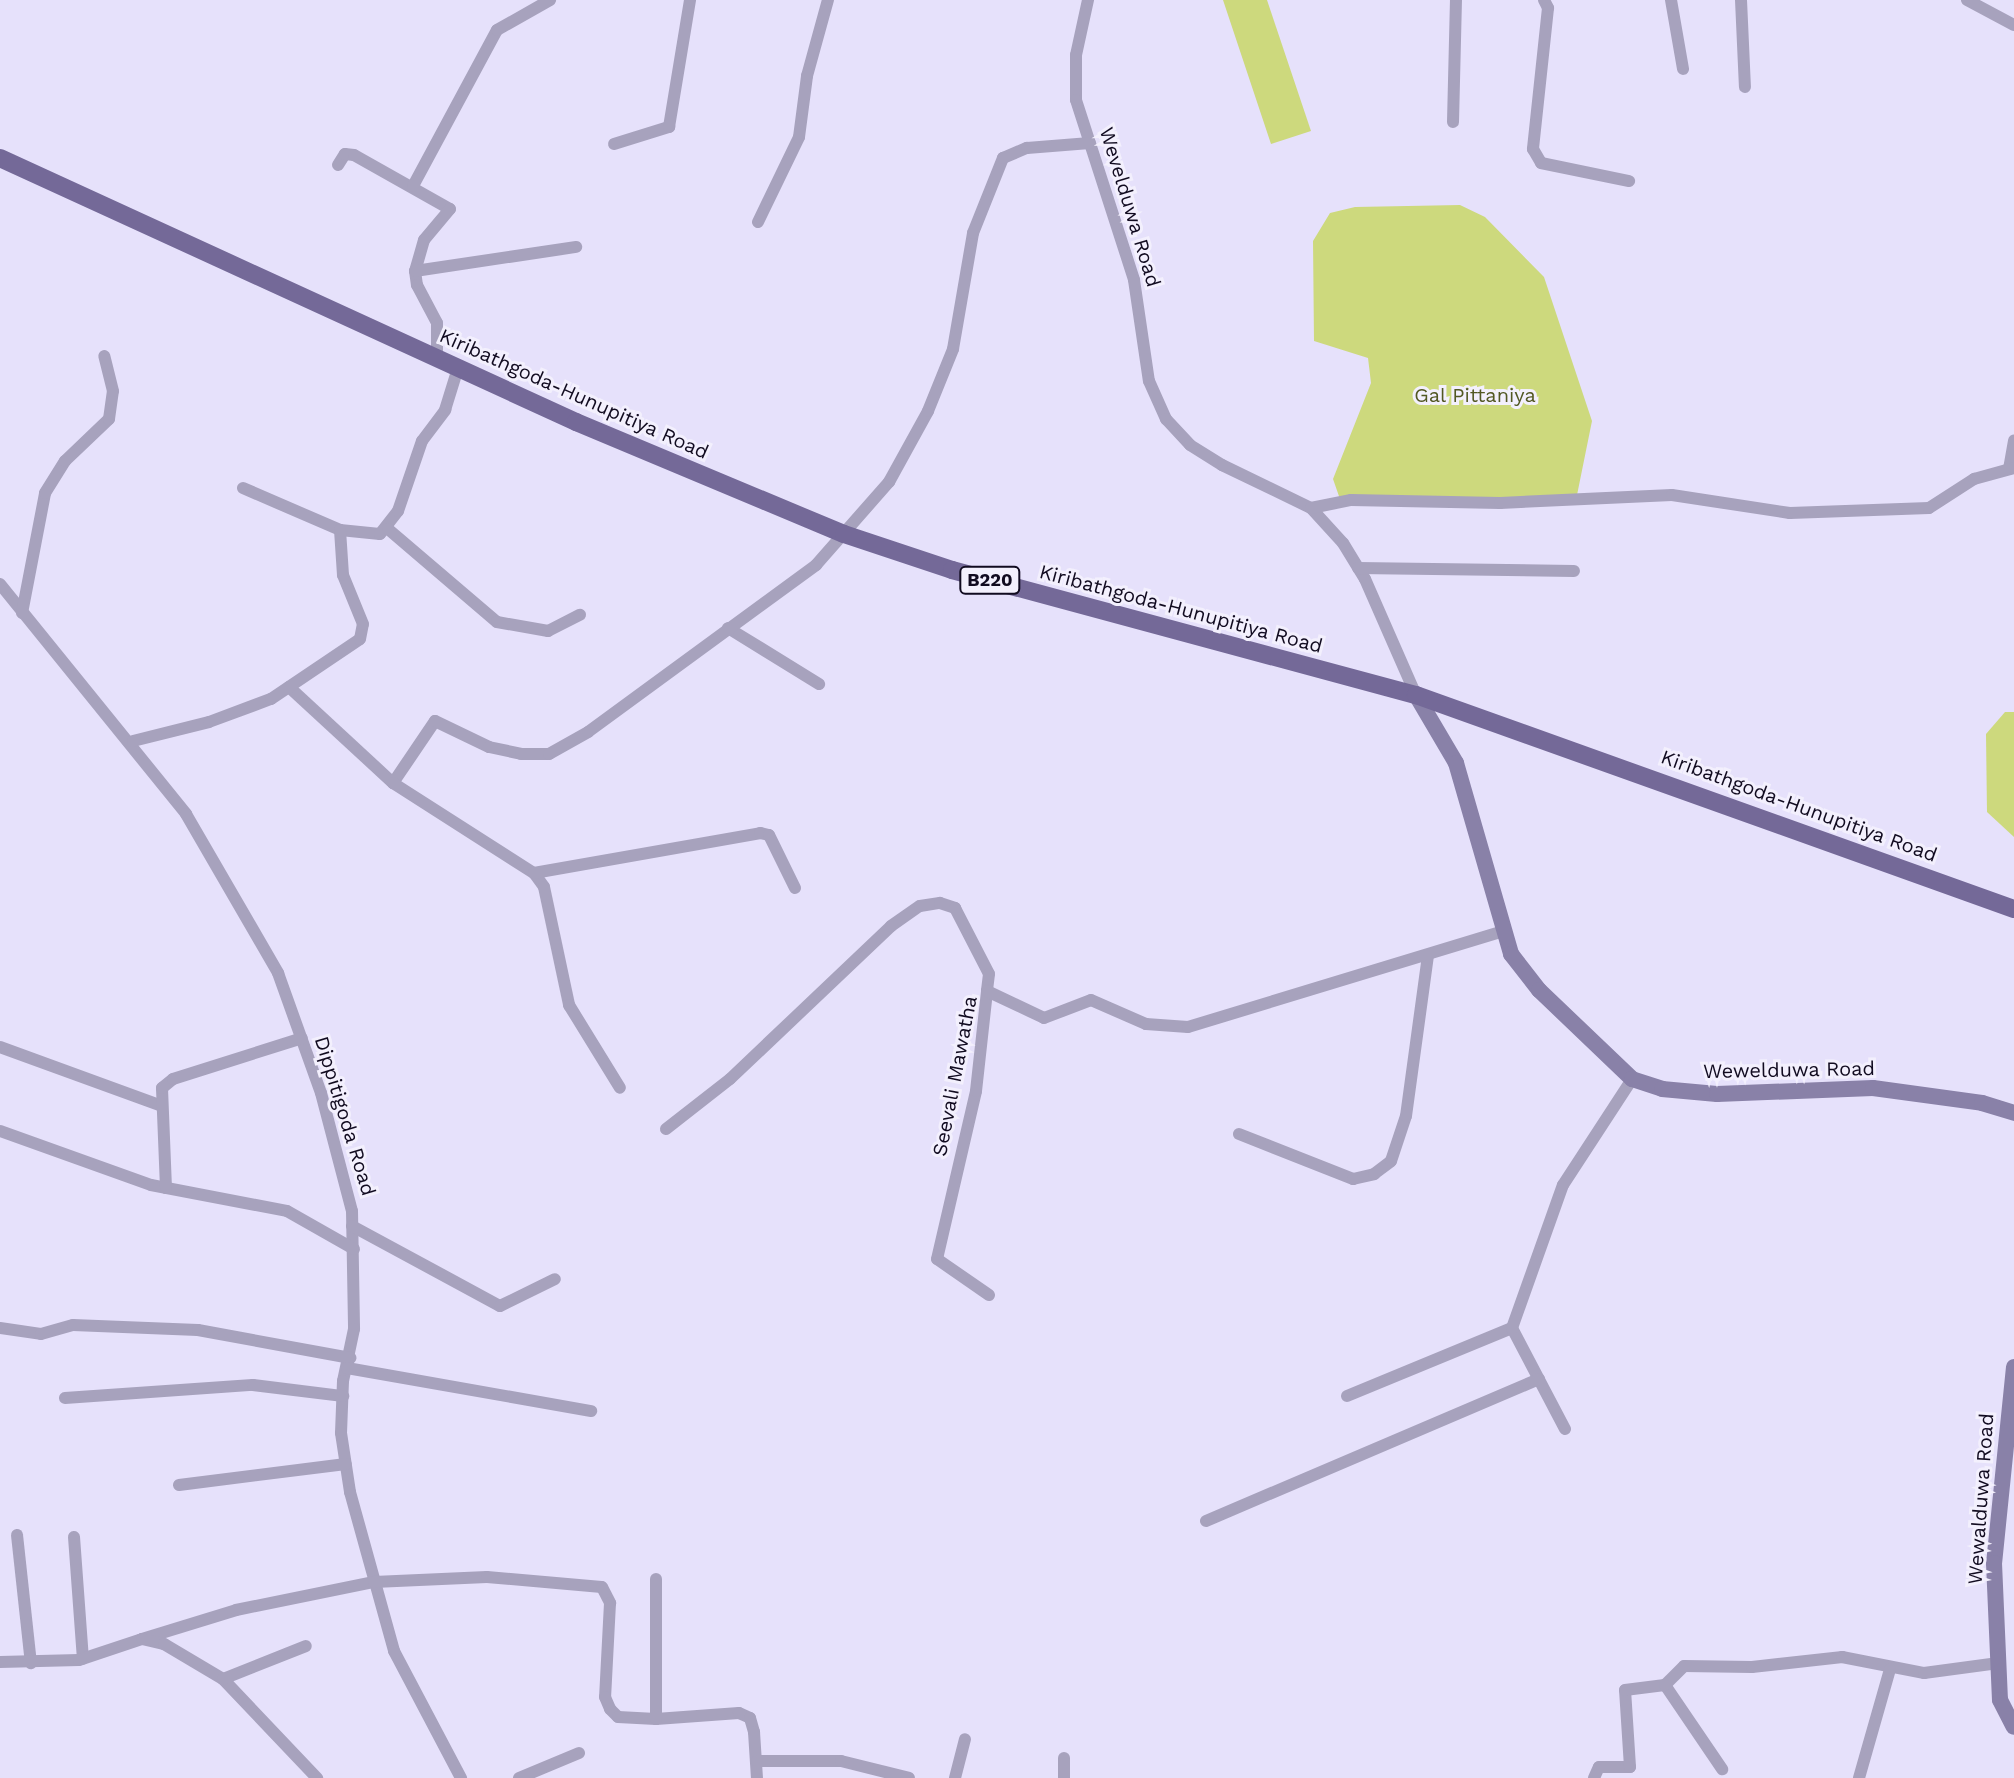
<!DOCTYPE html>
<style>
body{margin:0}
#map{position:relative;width:2014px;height:1778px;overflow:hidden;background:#e6e1fb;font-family:"Work Sans",sans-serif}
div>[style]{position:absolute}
.green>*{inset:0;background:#cdd97d}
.street>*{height:12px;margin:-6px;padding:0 6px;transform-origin:6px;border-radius:6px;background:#a7a2bd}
.secondary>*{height:16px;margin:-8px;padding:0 8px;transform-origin:8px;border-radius:8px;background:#8981a8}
.primary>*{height:18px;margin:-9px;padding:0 9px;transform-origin:9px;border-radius:9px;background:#746998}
span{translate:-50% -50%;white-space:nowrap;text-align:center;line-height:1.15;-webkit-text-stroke:6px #f3f0fd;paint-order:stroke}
.shield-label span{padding:2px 6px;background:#f3f0fd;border:2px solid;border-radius:6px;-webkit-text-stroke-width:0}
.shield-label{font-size:18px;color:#110b20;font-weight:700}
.street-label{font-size:20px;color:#110b20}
.park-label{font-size:20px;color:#525823}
</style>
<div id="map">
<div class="green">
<i style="clip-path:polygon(1223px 0,1267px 0,1311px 131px,1271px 144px)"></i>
<i style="clip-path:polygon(1460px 205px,1485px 217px,1544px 277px,1592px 421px,1576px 500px,1341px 502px,1333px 479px,1371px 383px,1368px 358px,1314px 341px,1313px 241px,1330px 213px,1355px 207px)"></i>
<i style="clip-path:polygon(2005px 712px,2014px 712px,2014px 837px,1987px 812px,1986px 734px)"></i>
</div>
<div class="street">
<i style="left:1088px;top:0;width:56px;rotate:102.3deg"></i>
<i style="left:1076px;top:55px;width:45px;rotate:90deg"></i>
<i style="left:1076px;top:100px;width:189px;rotate:72.1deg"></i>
<i style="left:1134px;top:280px;width:102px;rotate:81.6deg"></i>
<i style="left:1149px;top:381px;width:42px;rotate:65.9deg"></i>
<i style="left:1166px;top:419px;width:35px;rotate:47deg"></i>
<i style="left:1190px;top:445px;width:38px;rotate:32deg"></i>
<i style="left:1222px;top:465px;width:99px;rotate:25.8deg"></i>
<i style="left:1311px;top:508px;width:47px;rotate:47.6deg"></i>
<i style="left:1343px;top:543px;width:42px;rotate:58.6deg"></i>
<i style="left:1365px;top:579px;width:127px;rotate:66.3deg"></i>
<i style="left:1544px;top:0;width:9px;rotate:63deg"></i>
<i style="left:1548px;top:8px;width:142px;rotate:96.1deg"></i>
<i style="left:1533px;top:149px;width:16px;rotate:60deg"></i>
<i style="left:1541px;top:163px;width:90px;rotate:11.6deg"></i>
<i style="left:1671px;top:0;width:70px;rotate:80.1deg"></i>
<i style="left:1741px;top:0;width:87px;rotate:87.4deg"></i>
<i style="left:1967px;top:0;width:53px;rotate:28deg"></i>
<i style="left:1453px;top:122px;width:122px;rotate:-88.6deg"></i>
<i style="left:614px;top:144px;width:58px;rotate:-17.2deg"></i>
<i style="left:669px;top:127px;width:129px;rotate:-80.6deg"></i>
<i style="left:338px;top:165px;width:13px;rotate:-58deg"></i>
<i style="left:345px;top:154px;width:9px;rotate:6deg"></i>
<i style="left:354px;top:155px;width:110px;rotate:29.4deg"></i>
<i style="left:450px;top:209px;width:40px;rotate:130deg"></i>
<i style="left:424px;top:240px;width:32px;rotate:106deg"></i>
<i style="left:415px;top:271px;width:14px;rotate:82deg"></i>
<i style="left:417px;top:285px;width:43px;rotate:62.2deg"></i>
<i style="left:437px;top:323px;width:35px;rotate:90deg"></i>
<i style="left:413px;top:186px;width:177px;rotate:-61.7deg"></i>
<i style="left:497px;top:30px;width:61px;rotate:-29.5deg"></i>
<i style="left:758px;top:222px;width:94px;rotate:-64.2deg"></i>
<i style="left:799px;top:137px;width:62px;rotate:-82.5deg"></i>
<i style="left:807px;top:76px;width:79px;rotate:-74.6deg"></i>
<i style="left:415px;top:271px;width:163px;rotate:-8.5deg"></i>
<i style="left:2009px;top:469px;width:29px;rotate:-80deg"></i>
<i style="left:243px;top:488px;width:106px;rotate:23.4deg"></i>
<i style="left:340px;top:530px;width:40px;rotate:5.7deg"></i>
<i style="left:380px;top:534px;width:29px;rotate:-52deg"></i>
<i style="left:398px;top:511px;width:74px;rotate:-71.1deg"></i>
<i style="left:422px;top:441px;width:39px;rotate:-53deg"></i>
<i style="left:445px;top:410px;width:44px;rotate:-72.8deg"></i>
<i style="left:1311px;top:508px;width:41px;rotate:-11.3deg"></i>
<i style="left:1351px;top:500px;width:149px;rotate:1.2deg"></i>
<i style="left:1500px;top:503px;width:172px;rotate:-2.7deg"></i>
<i style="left:1672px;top:495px;width:119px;rotate:8.7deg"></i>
<i style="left:1790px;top:513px;width:139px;rotate:-2.1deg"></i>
<i style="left:1929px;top:508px;width:54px;rotate:-32.8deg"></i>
<i style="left:1974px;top:479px;width:41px;rotate:-15.4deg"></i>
<i style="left:388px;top:529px;width:143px;rotate:40.5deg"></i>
<i style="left:497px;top:622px;width:52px;rotate:10deg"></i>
<i style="left:548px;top:631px;width:36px;rotate:-27deg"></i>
<i style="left:1358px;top:568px;width:216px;rotate:0.8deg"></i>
<i style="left:0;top:584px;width:296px;rotate:51deg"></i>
<i style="left:186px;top:814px;width:184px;rotate:59.9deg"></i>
<i style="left:278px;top:973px;width:127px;rotate:70.3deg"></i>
<i style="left:321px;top:1093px;width:122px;rotate:75.3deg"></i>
<i style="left:352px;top:1211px;width:118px;rotate:89deg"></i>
<i style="left:354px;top:1329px;width:53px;rotate:101.9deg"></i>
<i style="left:343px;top:1381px;width:52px;rotate:92.2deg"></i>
<i style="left:341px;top:1433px;width:60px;rotate:81.3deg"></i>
<i style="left:350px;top:1492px;width:165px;rotate:74.5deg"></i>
<i style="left:394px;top:1651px;width:144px;rotate:62.2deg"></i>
<i style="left:22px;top:613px;width:122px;rotate:-79.1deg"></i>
<i style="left:45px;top:493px;width:38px;rotate:-58deg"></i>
<i style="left:65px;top:461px;width:61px;rotate:-43.7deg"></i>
<i style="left:109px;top:419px;width:28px;rotate:-82deg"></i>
<i style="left:113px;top:391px;width:36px;rotate:-104deg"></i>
<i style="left:728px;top:628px;width:107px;rotate:31.6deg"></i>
<i style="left:289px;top:687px;width:142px;rotate:42.7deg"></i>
<i style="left:393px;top:783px;width:75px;rotate:-55.9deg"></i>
<i style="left:435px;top:721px;width:60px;rotate:25.7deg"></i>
<i style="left:489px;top:747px;width:33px;rotate:12deg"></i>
<i style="left:521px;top:754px;width:28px"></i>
<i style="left:549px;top:754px;width:45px;rotate:-29.4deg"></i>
<i style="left:588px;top:732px;width:283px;rotate:-36.2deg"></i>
<i style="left:816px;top:565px;width:111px;rotate:-48.7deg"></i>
<i style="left:889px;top:482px;width:81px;rotate:-61.2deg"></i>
<i style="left:928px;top:411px;width:67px;rotate:-68deg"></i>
<i style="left:953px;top:349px;width:118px;rotate:-80.2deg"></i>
<i style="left:973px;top:233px;width:81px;rotate:-68.2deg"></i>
<i style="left:1003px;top:158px;width:26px;rotate:-23deg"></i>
<i style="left:1027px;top:148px;width:63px;rotate:-4.5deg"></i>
<i style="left:133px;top:741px;width:78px;rotate:-14deg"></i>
<i style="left:209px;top:722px;width:66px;rotate:-20.4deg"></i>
<i style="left:271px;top:699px;width:107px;rotate:-34deg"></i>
<i style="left:360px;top:639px;width:15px;rotate:-79deg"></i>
<i style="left:363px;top:624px;width:53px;rotate:-112.2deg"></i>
<i style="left:343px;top:575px;width:45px;rotate:-93.8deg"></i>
<i style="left:393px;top:783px;width:167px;rotate:32.6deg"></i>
<i style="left:534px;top:873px;width:17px;rotate:54deg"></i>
<i style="left:544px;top:887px;width:121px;rotate:78deg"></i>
<i style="left:569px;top:1005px;width:97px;rotate:58.4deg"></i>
<i style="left:534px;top:873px;width:230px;rotate:-10deg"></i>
<i style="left:760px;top:833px;width:9px;rotate:13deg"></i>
<i style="left:769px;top:835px;width:59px;rotate:63.9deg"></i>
<i style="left:0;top:1047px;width:172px;rotate:20deg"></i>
<i style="left:666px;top:1129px;width:81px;rotate:-38deg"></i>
<i style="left:730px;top:1079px;width:222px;rotate:-43.5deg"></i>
<i style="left:891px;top:926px;width:35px;rotate:-35deg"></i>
<i style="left:920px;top:906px;width:20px;rotate:-9deg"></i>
<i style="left:940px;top:903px;width:16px;rotate:18deg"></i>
<i style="left:955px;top:908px;width:74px;rotate:62.7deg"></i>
<i style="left:989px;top:974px;width:17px;rotate:97deg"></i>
<i style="left:0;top:1131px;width:160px;rotate:19.7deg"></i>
<i style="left:151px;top:1185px;width:138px;rotate:10.8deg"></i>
<i style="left:287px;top:1211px;width:77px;rotate:29.6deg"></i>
<i style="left:1239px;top:1134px;width:123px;rotate:21.5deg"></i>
<i style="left:1353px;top:1179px;width:22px;rotate:-13deg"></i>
<i style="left:1374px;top:1174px;width:21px;rotate:-37deg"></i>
<i style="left:1391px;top:1161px;width:47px;rotate:-71.6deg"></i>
<i style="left:1406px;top:1116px;width:162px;rotate:-82.2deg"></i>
<i style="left:166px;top:1188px;width:100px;rotate:-92.3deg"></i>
<i style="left:162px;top:1088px;width:14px;rotate:-39deg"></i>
<i style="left:173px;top:1079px;width:135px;rotate:-17.6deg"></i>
<i style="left:352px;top:1226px;width:168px;rotate:28.4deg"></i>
<i style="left:500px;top:1306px;width:61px;rotate:-26.1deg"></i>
<i style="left:989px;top:1295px;width:63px;rotate:-145.3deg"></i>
<i style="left:937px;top:1259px;width:172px;rotate:-76.9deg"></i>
<i style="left:976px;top:1091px;width:101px;rotate:-83.7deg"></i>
<i style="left:987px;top:991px;width:63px;rotate:25.3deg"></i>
<i style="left:1044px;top:1018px;width:50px;rotate:-21deg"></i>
<i style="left:1091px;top:1000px;width:60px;rotate:23.6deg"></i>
<i style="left:1146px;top:1024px;width:42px;rotate:4.1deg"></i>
<i style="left:1188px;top:1027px;width:329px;rotate:-16.9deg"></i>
<i style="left:0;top:1328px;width:41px;rotate:8.3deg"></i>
<i style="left:41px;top:1334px;width:33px;rotate:-16deg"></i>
<i style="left:73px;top:1325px;width:125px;rotate:2.3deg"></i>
<i style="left:198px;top:1330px;width:155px;rotate:10.4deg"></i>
<i style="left:347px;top:1368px;width:248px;rotate:10deg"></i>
<i style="left:1347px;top:1396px;width:178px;rotate:-22.4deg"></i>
<i style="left:65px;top:1398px;width:188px;rotate:-4deg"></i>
<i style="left:253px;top:1385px;width:91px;rotate:7deg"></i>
<i style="left:1565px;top:1429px;width:114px;rotate:-117.7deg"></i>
<i style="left:1512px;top:1328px;width:152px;rotate:-70.4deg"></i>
<i style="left:1563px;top:1185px;width:126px;rotate:-56.9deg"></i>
<i style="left:179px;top:1485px;width:168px;rotate:-7.2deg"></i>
<i style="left:1206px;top:1521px;width:362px;rotate:-23.1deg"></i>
<i style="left:17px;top:1535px;width:129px;rotate:83.8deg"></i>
<i style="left:74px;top:1537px;width:122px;rotate:85.8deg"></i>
<i style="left:142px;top:1639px;width:98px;rotate:-17.1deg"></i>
<i style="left:236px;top:1610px;width:141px;rotate:-11.5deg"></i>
<i style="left:374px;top:1582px;width:113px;rotate:-2.5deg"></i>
<i style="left:487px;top:1577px;width:115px;rotate:5deg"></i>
<i style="left:602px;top:1587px;width:18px;rotate:63deg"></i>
<i style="left:610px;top:1603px;width:94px;rotate:93deg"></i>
<i style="left:605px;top:1697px;width:13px;rotate:67deg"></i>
<i style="left:610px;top:1709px;width:11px;rotate:45deg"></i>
<i style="left:618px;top:1717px;width:38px;rotate:3deg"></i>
<i style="left:656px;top:1719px;width:83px;rotate:-4.1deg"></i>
<i style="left:739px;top:1713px;width:12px;rotate:24deg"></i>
<i style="left:750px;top:1718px;width:15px;rotate:74deg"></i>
<i style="left:754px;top:1732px;width:46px;rotate:86.3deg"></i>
<i style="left:0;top:1662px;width:79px;rotate:-1.5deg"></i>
<i style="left:79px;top:1660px;width:66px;rotate:-18.4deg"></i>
<i style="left:142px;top:1639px;width:23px;rotate:13deg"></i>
<i style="left:164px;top:1644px;width:69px;rotate:30.7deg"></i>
<i style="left:223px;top:1679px;width:137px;rotate:46.5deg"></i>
<i style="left:223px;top:1679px;width:89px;rotate:-21.7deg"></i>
<i style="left:1665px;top:1685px;width:102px;rotate:55.8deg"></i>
<i style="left:656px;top:1719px;width:140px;rotate:-90deg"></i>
<i style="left:1064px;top:1758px;width:20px;rotate:90deg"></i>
<i style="left:757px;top:1761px;width:84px"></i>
<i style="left:841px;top:1761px;width:70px;rotate:14deg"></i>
<i style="left:519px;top:1778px;width:65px;rotate:-22.6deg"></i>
<i style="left:955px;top:1778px;width:40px;rotate:-75.6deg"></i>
<i style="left:1594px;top:1778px;width:12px;rotate:-66deg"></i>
<i style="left:1599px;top:1767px;width:31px"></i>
<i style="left:1630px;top:1767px;width:77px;rotate:-93.7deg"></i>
<i style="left:1625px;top:1690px;width:40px;rotate:-7.1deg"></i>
<i style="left:1665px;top:1685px;width:27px;rotate:-45deg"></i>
<i style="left:1684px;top:1666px;width:68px;rotate:0.8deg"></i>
<i style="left:1752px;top:1667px;width:91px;rotate:-6.3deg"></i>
<i style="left:1842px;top:1657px;width:84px;rotate:11deg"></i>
<i style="left:1924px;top:1673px;width:75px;rotate:-7.7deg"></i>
<i style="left:1859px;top:1778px;width:113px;rotate:-74.1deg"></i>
</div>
<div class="secondary">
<i style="left:1416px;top:695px;width:79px;rotate:59.5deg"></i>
<i style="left:1456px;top:763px;width:199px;rotate:73.9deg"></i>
<i style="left:1511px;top:954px;width:46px;rotate:52.1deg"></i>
<i style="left:1539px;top:990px;width:129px;rotate:43.7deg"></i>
<i style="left:1632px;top:1079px;width:32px;rotate:18deg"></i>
<i style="left:1662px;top:1089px;width:55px;rotate:5.2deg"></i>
<i style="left:1717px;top:1094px;width:156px;rotate:-2.2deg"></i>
<i style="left:1873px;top:1088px;width:110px;rotate:7.8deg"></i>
<i style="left:1982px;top:1103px;width:34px;rotate:17deg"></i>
<i style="left:2014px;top:1367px;width:197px;rotate:95.8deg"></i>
<i style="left:1994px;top:1563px;width:137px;rotate:87.5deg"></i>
<i style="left:2000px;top:1700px;width:30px;rotate:63deg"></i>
</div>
<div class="primary">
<i style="left:0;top:158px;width:634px;rotate:24.62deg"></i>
<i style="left:576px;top:422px;width:290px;rotate:22.7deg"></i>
<i style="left:844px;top:534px;width:114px;rotate:18.4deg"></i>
<i style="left:952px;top:570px;width:481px;rotate:15.1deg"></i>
<i style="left:1416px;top:695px;width:635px;rotate:19.69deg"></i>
</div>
<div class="shield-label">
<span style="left:990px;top:580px">B220</span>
</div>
<div class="street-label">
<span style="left:1130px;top:207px;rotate:73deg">Wevelduwa Road</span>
<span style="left:574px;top:394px;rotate:24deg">Kiribathgoda-Hunupitiya Road</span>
<span style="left:1181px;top:609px;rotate:15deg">Kiribathgoda-Hunupitiya Road</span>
<span style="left:1799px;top:806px;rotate:20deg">Kiribathgoda-Hunupitiya Road</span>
<span style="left:1789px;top:1070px;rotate:-1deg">Wewelduwa Road</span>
<span style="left:955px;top:1076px;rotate:-79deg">Seevali Mawatha</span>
<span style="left:345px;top:1116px;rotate:73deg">Dippitigoda Road</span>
<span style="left:1981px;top:1499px;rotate:-86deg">Wewalduwa Road</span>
</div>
<div class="park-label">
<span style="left:1475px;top:395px">Gal Pittaniya</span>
</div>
</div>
